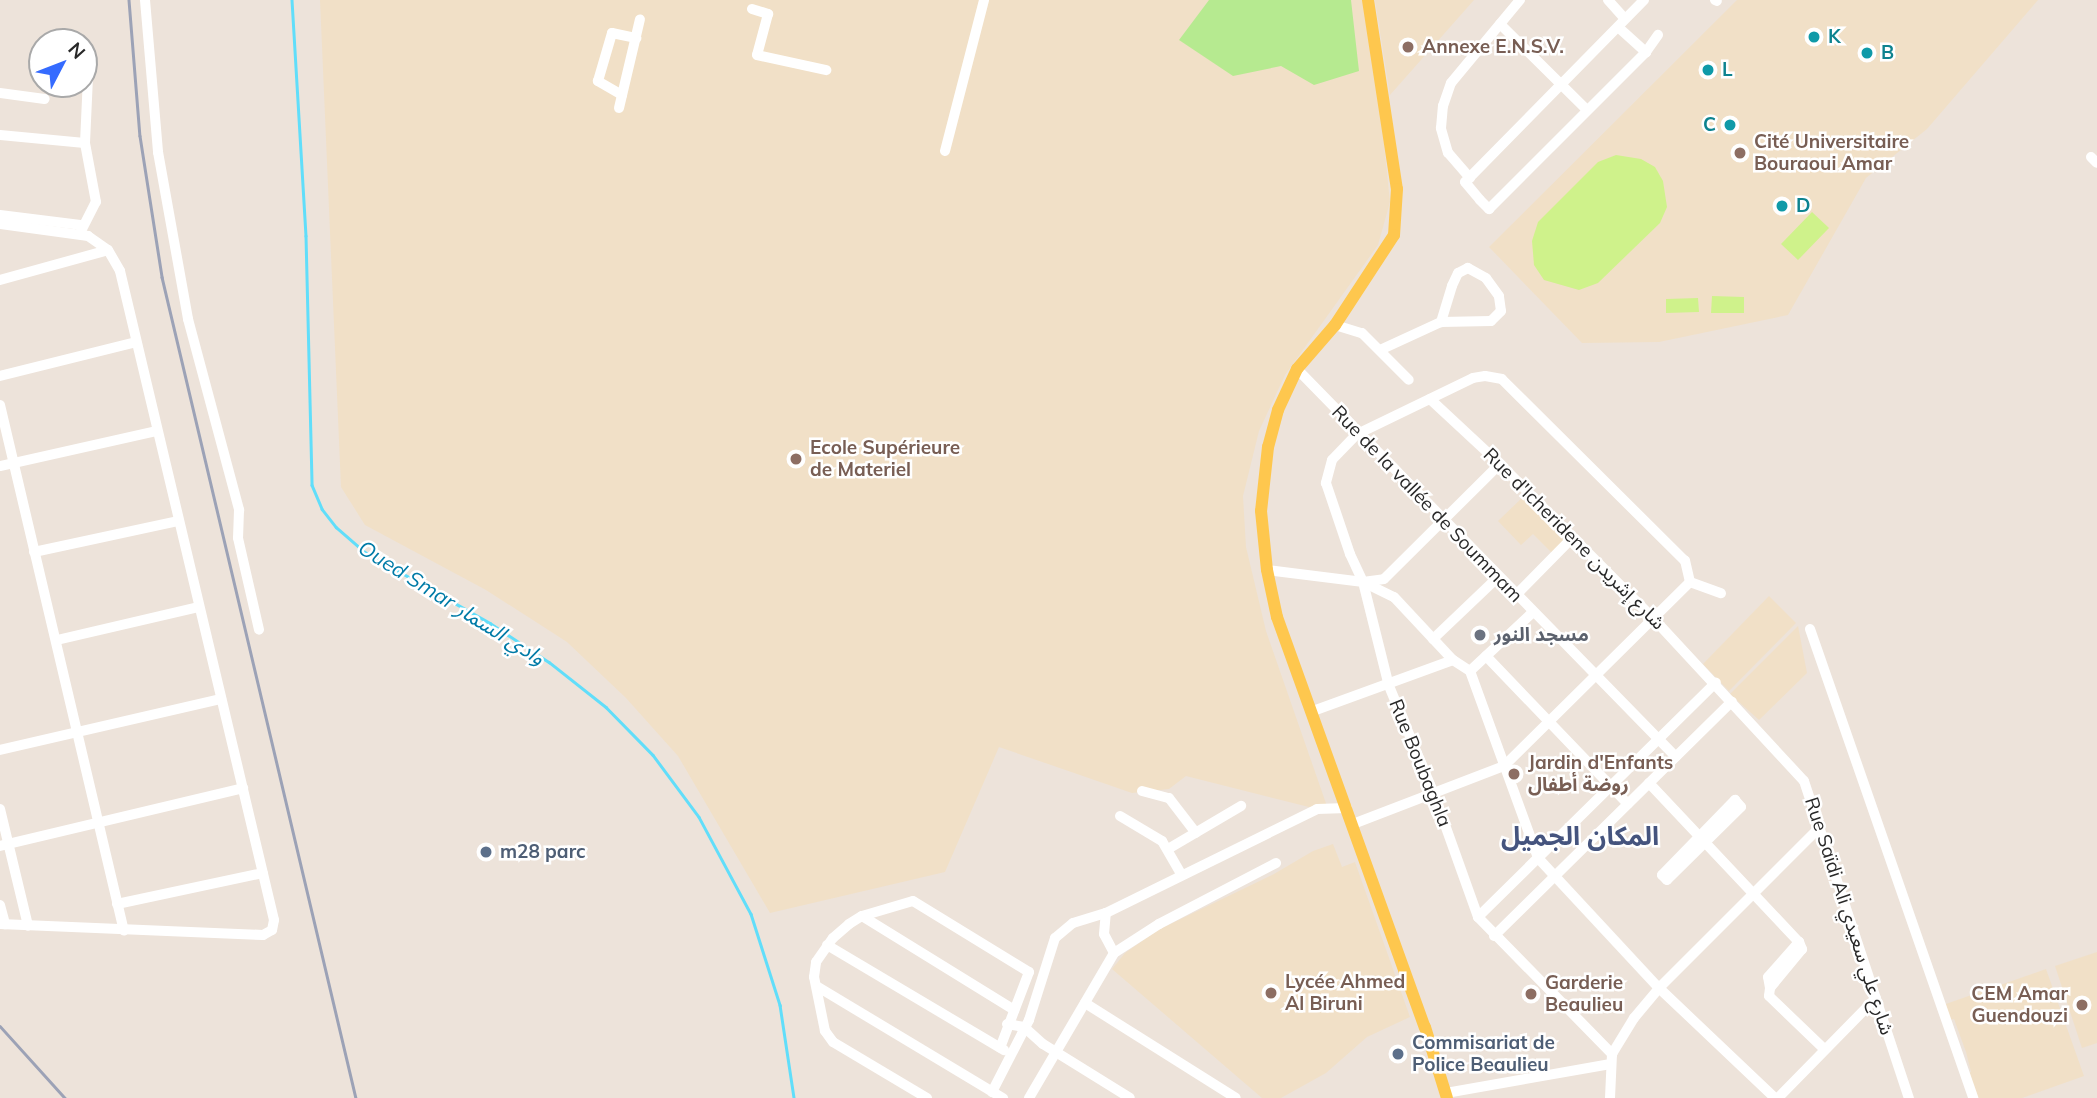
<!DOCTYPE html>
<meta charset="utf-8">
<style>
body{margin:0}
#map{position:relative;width:2097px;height:1098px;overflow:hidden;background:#ede3da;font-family:Mulish,"Noto Sans Arabic",sans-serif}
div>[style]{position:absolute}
.education>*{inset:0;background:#f1e0c7}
.green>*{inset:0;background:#b6ea90}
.pitch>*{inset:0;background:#cff28b}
.stream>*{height:2.5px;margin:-1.25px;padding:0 1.25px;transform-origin:1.25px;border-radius:1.25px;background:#61defa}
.minor>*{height:10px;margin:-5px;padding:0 5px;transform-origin:5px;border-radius:5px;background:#fff}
.major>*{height:12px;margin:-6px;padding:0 6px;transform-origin:6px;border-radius:6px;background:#fec74e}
.rail>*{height:2.5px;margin:-1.25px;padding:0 1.25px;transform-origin:1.25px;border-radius:1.25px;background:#9ca2b6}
.dots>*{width:19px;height:19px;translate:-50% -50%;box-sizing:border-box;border:4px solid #fff;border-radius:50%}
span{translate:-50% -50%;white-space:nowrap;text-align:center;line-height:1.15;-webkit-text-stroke:5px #fff;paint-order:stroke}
.culture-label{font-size:19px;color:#0d838f;font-weight:700}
.left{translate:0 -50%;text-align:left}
.right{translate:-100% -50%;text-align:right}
.education-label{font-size:19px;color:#785e54;font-weight:700}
.street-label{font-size:19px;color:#292929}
.worship-label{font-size:19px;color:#5b616d;font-weight:700}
.service-label{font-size:19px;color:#4e5e75;font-weight:700}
.water-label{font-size:21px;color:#007ba7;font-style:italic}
.district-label{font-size:26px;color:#45547e;font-weight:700}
.north{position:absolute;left:28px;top:28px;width:70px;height:70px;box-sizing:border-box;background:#fff;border:2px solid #a9a9a9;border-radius:50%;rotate:48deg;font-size:19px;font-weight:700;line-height:28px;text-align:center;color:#292929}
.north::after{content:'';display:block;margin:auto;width:24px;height:32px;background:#356bff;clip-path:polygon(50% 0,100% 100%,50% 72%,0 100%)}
</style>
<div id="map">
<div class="education">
<i style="clip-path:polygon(320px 0,1363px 0,1382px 125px,1390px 202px,1378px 245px,1285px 375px,1259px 431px,1243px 496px,1246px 547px,1266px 631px,1329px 812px,1186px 776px,1169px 789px,1132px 793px,999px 747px,945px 872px,770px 913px,678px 756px,626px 698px,567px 642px,486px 590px,365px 525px,341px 487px)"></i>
<i style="clip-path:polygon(1375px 0,1474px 0,1390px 95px)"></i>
<i style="clip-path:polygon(1737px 0,2038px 0,1927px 129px,1866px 178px,1788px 315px,1659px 342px,1582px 343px,1489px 247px)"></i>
<i style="clip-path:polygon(1524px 496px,1566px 542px,1553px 554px,1533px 534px,1521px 545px,1498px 521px)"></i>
<i style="clip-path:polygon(1769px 596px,1796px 623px,1729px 691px,1703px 664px)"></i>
<i style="clip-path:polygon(1798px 626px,1807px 673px,1759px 720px,1730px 694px)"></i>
<i style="clip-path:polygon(1333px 844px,1342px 867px,1355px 862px,1410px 1017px,1367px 1037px,1326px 1073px,1281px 1098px,1262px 1098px,1112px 969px,1125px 953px,1158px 930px,1274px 874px,1313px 851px)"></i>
<i style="clip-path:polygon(2097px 952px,2097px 1043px,2082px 1048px,2055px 966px)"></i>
<i style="clip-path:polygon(2046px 969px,2084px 1076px,2022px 1098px,1972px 1098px,1963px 1074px,1971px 1072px,1966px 1052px,1954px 1019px,1946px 1021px,1940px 1006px)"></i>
</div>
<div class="green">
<i style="clip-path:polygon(1209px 0,1351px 0,1359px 71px,1314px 85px,1281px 66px,1233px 76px,1179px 40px)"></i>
</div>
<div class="pitch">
<i style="clip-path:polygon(1616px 155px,1641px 159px,1655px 167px,1663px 181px,1667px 207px,1660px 223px,1598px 283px,1579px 290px,1544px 280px,1534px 265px,1532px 241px,1538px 222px,1598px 162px)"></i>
<i style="clip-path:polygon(1812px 212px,1829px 228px,1798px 260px,1781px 244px)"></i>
<i style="clip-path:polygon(1712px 296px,1744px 297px,1744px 313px,1711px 313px)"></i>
<i style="clip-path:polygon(1698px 298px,1699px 312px,1666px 313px,1666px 299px)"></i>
</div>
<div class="stream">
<i style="left:292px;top:0;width:236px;rotate:86.6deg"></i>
<i style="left:306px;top:236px;width:249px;rotate:88.6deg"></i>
<i style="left:312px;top:485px;width:26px;rotate:67deg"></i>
<i style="left:322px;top:509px;width:23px;rotate:52deg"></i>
<i style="left:336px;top:527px;width:38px;rotate:41deg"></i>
<i style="left:365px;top:552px;width:144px;rotate:29.6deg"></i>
<i style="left:490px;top:623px;width:71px;rotate:33.5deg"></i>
<i style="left:549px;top:662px;width:73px;rotate:38.3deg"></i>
<i style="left:606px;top:707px;width:67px;rotate:45.6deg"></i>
<i style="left:653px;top:755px;width:77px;rotate:53.4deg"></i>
<i style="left:699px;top:817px;width:110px;rotate:61.8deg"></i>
<i style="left:751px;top:914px;width:96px;rotate:72.3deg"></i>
<i style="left:780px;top:1005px;width:94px;rotate:81.4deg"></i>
</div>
<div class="minor">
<i style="left:145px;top:0;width:153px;rotate:85.1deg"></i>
<i style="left:158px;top:152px;width:170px;rotate:79.8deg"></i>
<i style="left:188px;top:319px;width:198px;rotate:75deg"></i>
<i style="left:239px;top:510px;width:28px;rotate:92deg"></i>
<i style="left:238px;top:538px;width:94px;rotate:77.1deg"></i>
<i style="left:1608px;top:0;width:25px;rotate:48deg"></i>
<i style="left:1644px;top:0;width:255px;rotate:134.5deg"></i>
<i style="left:1465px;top:182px;width:23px;rotate:50deg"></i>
<i style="left:1480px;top:200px;width:13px;rotate:45deg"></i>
<i style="left:1489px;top:209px;width:222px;rotate:-45deg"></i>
<i style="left:1646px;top:52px;width:21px;rotate:-55deg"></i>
<i style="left:1715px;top:0;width:2px;rotate:27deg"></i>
<i style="left:752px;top:9px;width:17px;rotate:17deg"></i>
<i style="left:768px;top:14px;width:42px;rotate:105deg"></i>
<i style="left:757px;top:55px;width:71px;rotate:12.3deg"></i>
<i style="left:1500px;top:24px;width:122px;rotate:44.7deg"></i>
<i style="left:1618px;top:27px;width:38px;rotate:42deg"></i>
<i style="left:0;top:93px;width:45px;rotate:7.6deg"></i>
<i style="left:622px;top:95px;width:28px;rotate:-150deg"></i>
<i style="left:598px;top:81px;width:50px;rotate:-73.7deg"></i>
<i style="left:612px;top:33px;width:25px;rotate:12deg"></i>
<i style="left:619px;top:108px;width:91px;rotate:-76.7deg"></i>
<i style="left:0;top:135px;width:85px;rotate:5.4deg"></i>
<i style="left:945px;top:151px;width:156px;rotate:-75.5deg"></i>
<i style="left:2091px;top:157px;width:8px;rotate:45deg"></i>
<i style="left:1470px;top:178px;width:33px;rotate:-131deg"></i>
<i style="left:1448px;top:153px;width:26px;rotate:-106deg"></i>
<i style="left:1441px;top:128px;width:22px;rotate:-85deg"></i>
<i style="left:1443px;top:106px;width:24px;rotate:-71deg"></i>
<i style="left:1451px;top:83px;width:108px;rotate:-50.3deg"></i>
<i style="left:0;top:215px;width:83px;rotate:7deg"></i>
<i style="left:0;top:224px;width:89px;rotate:7.8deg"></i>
<i style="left:88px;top:236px;width:24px;rotate:35deg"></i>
<i style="left:108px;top:250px;width:24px;rotate:60deg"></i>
<i style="left:120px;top:271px;width:667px;rotate:76.65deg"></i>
<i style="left:274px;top:920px;width:10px;rotate:101deg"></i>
<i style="left:272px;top:930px;width:10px;rotate:151deg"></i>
<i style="left:263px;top:935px;width:263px;rotate:-177.6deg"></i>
<i style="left:80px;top:233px;width:35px;rotate:-63deg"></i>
<i style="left:96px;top:202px;width:60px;rotate:-100.6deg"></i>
<i style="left:85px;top:143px;width:65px;rotate:-87.4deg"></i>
<i style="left:0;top:280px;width:112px;rotate:-15.5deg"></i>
<i style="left:1335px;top:325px;width:28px;rotate:17deg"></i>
<i style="left:1362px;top:333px;width:66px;rotate:45deg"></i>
<i style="left:1380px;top:350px;width:67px;rotate:-24.7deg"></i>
<i style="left:1441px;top:322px;width:50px;rotate:-1.1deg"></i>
<i style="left:1491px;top:321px;width:14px;rotate:-45deg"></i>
<i style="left:1501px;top:311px;width:15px;rotate:-98deg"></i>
<i style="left:1499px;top:296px;width:22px;rotate:-126deg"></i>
<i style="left:1486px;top:278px;width:21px;rotate:-151deg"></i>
<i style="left:1468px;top:268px;width:11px;rotate:153deg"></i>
<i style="left:1458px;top:273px;width:14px;rotate:115deg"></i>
<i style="left:1452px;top:286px;width:38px;rotate:107deg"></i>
<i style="left:1297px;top:369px;width:542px;rotate:45.67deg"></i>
<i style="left:0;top:376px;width:140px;rotate:-14deg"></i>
<i style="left:1430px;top:399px;width:96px;rotate:42.9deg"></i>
<i style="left:1500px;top:464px;width:217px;rotate:45.2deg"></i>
<i style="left:1653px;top:618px;width:222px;rotate:47.2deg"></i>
<i style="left:1804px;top:781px;width:334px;rotate:71.7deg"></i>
<i style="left:0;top:405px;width:540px;rotate:76.74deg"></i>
<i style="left:0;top:466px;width:161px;rotate:-12.6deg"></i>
<i style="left:34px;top:552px;width:148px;rotate:-12.1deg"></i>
<i style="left:1267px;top:570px;width:97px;rotate:7.1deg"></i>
<i style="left:1363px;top:582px;width:21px;rotate:-8deg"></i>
<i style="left:1384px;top:579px;width:163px;rotate:-44.8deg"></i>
<i style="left:1363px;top:582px;width:107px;rotate:76deg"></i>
<i style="left:1389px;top:686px;width:117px;rotate:67.4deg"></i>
<i style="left:1434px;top:794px;width:131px;rotate:70.3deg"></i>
<i style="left:1478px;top:917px;width:192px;rotate:45.6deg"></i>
<i style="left:1690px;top:582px;width:22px;rotate:-103deg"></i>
<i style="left:1685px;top:561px;width:258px;rotate:-135.2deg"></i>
<i style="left:1502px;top:379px;width:17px;rotate:-170deg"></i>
<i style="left:1485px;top:376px;width:12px;rotate:171deg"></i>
<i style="left:1473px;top:378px;width:129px;rotate:154.2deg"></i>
<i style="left:1357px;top:434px;width:36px;rotate:134deg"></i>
<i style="left:1332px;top:460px;width:24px;rotate:105deg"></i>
<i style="left:1326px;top:483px;width:75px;rotate:71.3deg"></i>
<i style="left:1350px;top:554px;width:31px;rotate:65deg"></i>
<i style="left:1363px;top:582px;width:34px;rotate:26deg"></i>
<i style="left:1394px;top:597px;width:86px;rotate:46.9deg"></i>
<i style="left:1453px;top:660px;width:20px;rotate:33deg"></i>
<i style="left:1470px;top:671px;width:199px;rotate:70deg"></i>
<i style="left:1538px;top:858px;width:178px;rotate:47.1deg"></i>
<i style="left:1659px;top:988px;width:160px;rotate:43.5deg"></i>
<i style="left:1690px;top:582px;width:33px;rotate:20deg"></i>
<i style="left:1516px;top:595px;width:80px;rotate:-45.5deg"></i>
<i style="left:1810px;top:629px;width:497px;rotate:70.8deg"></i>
<i style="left:1433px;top:639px;width:90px;rotate:-43.6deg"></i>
<i style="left:57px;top:640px;width:146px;rotate:-13.1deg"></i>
<i style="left:1486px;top:656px;width:205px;rotate:46.2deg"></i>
<i style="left:1470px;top:671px;width:86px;rotate:-43.1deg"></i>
<i style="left:1313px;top:711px;width:149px;rotate:-20deg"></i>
<i style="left:0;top:750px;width:227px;rotate:-13deg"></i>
<i style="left:1649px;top:783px;width:219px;rotate:46.7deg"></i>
<i style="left:1799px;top:942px;width:8px;rotate:67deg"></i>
<i style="left:1802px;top:949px;width:50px;rotate:129.4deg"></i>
<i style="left:1770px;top:988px;width:8px;rotate:97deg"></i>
<i style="left:1769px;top:996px;width:76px;rotate:43.9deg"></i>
<i style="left:1142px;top:791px;width:28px;rotate:15deg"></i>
<i style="left:1169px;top:798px;width:44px;rotate:52.4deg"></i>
<i style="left:1735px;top:800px;width:9px;rotate:49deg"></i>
<i style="left:1741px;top:807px;width:104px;rotate:135.4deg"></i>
<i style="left:1667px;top:880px;width:7px;rotate:-135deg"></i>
<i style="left:1662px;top:875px;width:105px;rotate:-45.8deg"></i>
<i style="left:0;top:809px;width:120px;rotate:76.5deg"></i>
<i style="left:1120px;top:816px;width:49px;rotate:30.8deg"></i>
<i style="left:1162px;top:841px;width:39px;rotate:60deg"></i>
<i style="left:1353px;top:824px;width:162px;rotate:-21deg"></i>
<i style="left:1504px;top:766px;width:262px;rotate:-44.7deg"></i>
<i style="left:0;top:846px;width:250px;rotate:-13.4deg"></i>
<i style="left:1168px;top:849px;width:85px;rotate:-30.5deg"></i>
<i style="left:117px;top:904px;width:149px;rotate:-12deg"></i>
<i style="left:0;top:905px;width:20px;rotate:75deg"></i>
<i style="left:862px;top:916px;width:179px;rotate:31.7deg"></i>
<i style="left:1478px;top:917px;width:334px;rotate:-44.6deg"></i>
<i style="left:1494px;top:936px;width:334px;rotate:-44.6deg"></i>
<i style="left:827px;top:945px;width:206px;rotate:30.7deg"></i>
<i style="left:1114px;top:953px;width:21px;rotate:-118deg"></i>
<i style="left:1104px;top:934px;width:21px;rotate:-85deg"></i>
<i style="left:1106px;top:913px;width:235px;rotate:-26.2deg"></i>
<i style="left:1317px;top:809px;width:30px;rotate:-2deg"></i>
<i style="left:818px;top:987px;width:216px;rotate:31deg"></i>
<i style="left:1770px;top:988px;width:11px;rotate:-100deg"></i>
<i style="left:1768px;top:977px;width:47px;rotate:-48.5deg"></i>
<i style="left:1085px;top:1003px;width:178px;rotate:32.2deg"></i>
<i style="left:1007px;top:1024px;width:17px;rotate:10deg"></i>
<i style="left:1024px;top:1027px;width:25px;rotate:42deg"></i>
<i style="left:1043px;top:1044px;width:102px;rotate:31.8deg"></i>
<i style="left:992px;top:1092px;width:81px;rotate:-62.8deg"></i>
<i style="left:1029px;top:1020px;width:86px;rotate:-72.4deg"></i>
<i style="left:1055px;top:938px;width:23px;rotate:-40deg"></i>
<i style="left:1073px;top:923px;width:34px;rotate:-17deg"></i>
<i style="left:1446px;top:1093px;width:167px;rotate:-10deg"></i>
<i style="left:927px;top:1098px;width:109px;rotate:-149.2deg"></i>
<i style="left:833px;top:1042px;width:14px;rotate:-126deg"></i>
<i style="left:825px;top:1031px;width:55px;rotate:-101.5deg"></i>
<i style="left:814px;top:977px;width:15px;rotate:-82deg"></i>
<i style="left:816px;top:962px;width:29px;rotate:-55deg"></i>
<i style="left:833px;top:938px;width:21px;rotate:-41deg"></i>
<i style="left:849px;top:924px;width:15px;rotate:-32deg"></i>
<i style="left:862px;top:916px;width:53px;rotate:-16.4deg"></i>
<i style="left:913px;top:901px;width:136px;rotate:31.5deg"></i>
<i style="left:1029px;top:972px;width:81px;rotate:110.9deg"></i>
<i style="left:1029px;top:1098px;width:168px;rotate:-59.6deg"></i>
<i style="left:1114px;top:953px;width:54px;rotate:-32.8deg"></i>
<i style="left:1159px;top:924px;width:132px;rotate:-27.5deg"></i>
<i style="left:1610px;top:1098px;width:44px;rotate:-87.4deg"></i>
<i style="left:1612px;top:1054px;width:42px;rotate:-58.6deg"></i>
<i style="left:1634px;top:1018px;width:39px;rotate:-50deg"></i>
<i style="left:1659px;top:988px;width:228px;rotate:-45deg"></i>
<i style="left:1778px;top:1098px;width:140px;rotate:-45.6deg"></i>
</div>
<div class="major">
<i style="left:1368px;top:0;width:191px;rotate:81.3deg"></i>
<i style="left:1397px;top:189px;width:46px;rotate:93.7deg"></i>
<i style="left:1394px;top:235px;width:108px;rotate:123.2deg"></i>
<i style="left:1335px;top:325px;width:58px;rotate:130.8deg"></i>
<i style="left:1297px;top:369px;width:45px;rotate:114.9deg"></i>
<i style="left:1278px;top:410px;width:38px;rotate:105deg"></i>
<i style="left:1268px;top:447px;width:64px;rotate:96.2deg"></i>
<i style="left:1261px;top:511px;width:59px;rotate:84.2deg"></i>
<i style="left:1267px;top:570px;width:48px;rotate:78deg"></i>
<i style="left:1277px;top:617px;width:436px;rotate:70.2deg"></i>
<i style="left:1425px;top:1027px;width:74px;rotate:72.8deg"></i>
</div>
<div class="rail">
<i style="left:129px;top:0;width:136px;rotate:85.4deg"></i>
<i style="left:140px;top:136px;width:143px;rotate:81.1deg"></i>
<i style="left:162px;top:277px;width:844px;rotate:76.71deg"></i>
<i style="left:0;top:1026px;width:97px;rotate:47.9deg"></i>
</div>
<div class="dots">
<i style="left:1814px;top:37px;background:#0f9aa8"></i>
<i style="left:1408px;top:47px;background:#8d6e63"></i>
<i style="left:1867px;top:53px;background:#0f9aa8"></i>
<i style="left:1708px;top:70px;background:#0f9aa8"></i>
<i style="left:1730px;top:125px;background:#0f9aa8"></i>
<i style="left:1740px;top:153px;background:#8d6e63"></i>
<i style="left:1782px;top:206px;background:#0f9aa8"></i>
<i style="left:796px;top:459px;background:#8d6e63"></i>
<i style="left:1480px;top:635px;background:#6b7280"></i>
<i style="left:1514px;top:774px;background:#8d6e63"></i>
<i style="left:486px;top:852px;background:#5c6f8a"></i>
<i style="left:1271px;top:993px;background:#8d6e63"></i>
<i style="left:1531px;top:994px;background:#8d6e63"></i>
<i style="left:2082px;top:1005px;background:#8d6e63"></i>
<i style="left:1398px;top:1054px;background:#5c6f8a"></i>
</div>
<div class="culture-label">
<span class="left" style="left:1828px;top:37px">K</span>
<span class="left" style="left:1881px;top:53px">B</span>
<span class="left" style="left:1722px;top:70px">L</span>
<span class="right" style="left:1716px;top:125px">C</span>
<span class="left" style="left:1796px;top:206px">D</span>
</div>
<div class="education-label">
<span class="left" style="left:1422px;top:47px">Annexe E.N.S.V.</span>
<span class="left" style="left:1754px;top:153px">Cité Universitaire<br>Bouraoui Amar</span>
<span class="left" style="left:810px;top:459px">Ecole Supérieure<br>de Materiel</span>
<span class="left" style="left:1528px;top:774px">Jardin d'Enfants<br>روضة أطفال</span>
<span class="left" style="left:1285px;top:993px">Lycée Ahmed<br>Al Biruni</span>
<span class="left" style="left:1545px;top:994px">Garderie<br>Beaulieu</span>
<span class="right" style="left:2068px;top:1005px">CEM Amar<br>Guendouzi</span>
</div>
<div class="street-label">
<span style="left:1427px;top:504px;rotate:46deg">Rue de la vallée de Soummam</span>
<span style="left:1574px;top:539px;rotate:45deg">Rue d'Icheridene شارع إشريدن</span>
<span style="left:1420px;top:763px;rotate:68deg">Rue Boubaghla</span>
<span style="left:1849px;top:916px;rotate:72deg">Rue Saïdi Ali شارع علي سعيدي</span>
</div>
<div class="worship-label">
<span class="left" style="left:1494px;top:635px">مسجد النور</span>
</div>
<div class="service-label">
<span class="left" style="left:500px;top:852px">m28 parc</span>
<span class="left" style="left:1412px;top:1054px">Commisariat de<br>Police Beaulieu</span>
</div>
<div class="water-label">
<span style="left:452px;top:602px;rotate:32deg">Oued Smar وادي السمار</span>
</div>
<div class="district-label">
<span style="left:1580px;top:836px">المكان الجميل</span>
</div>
<div class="north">N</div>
</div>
